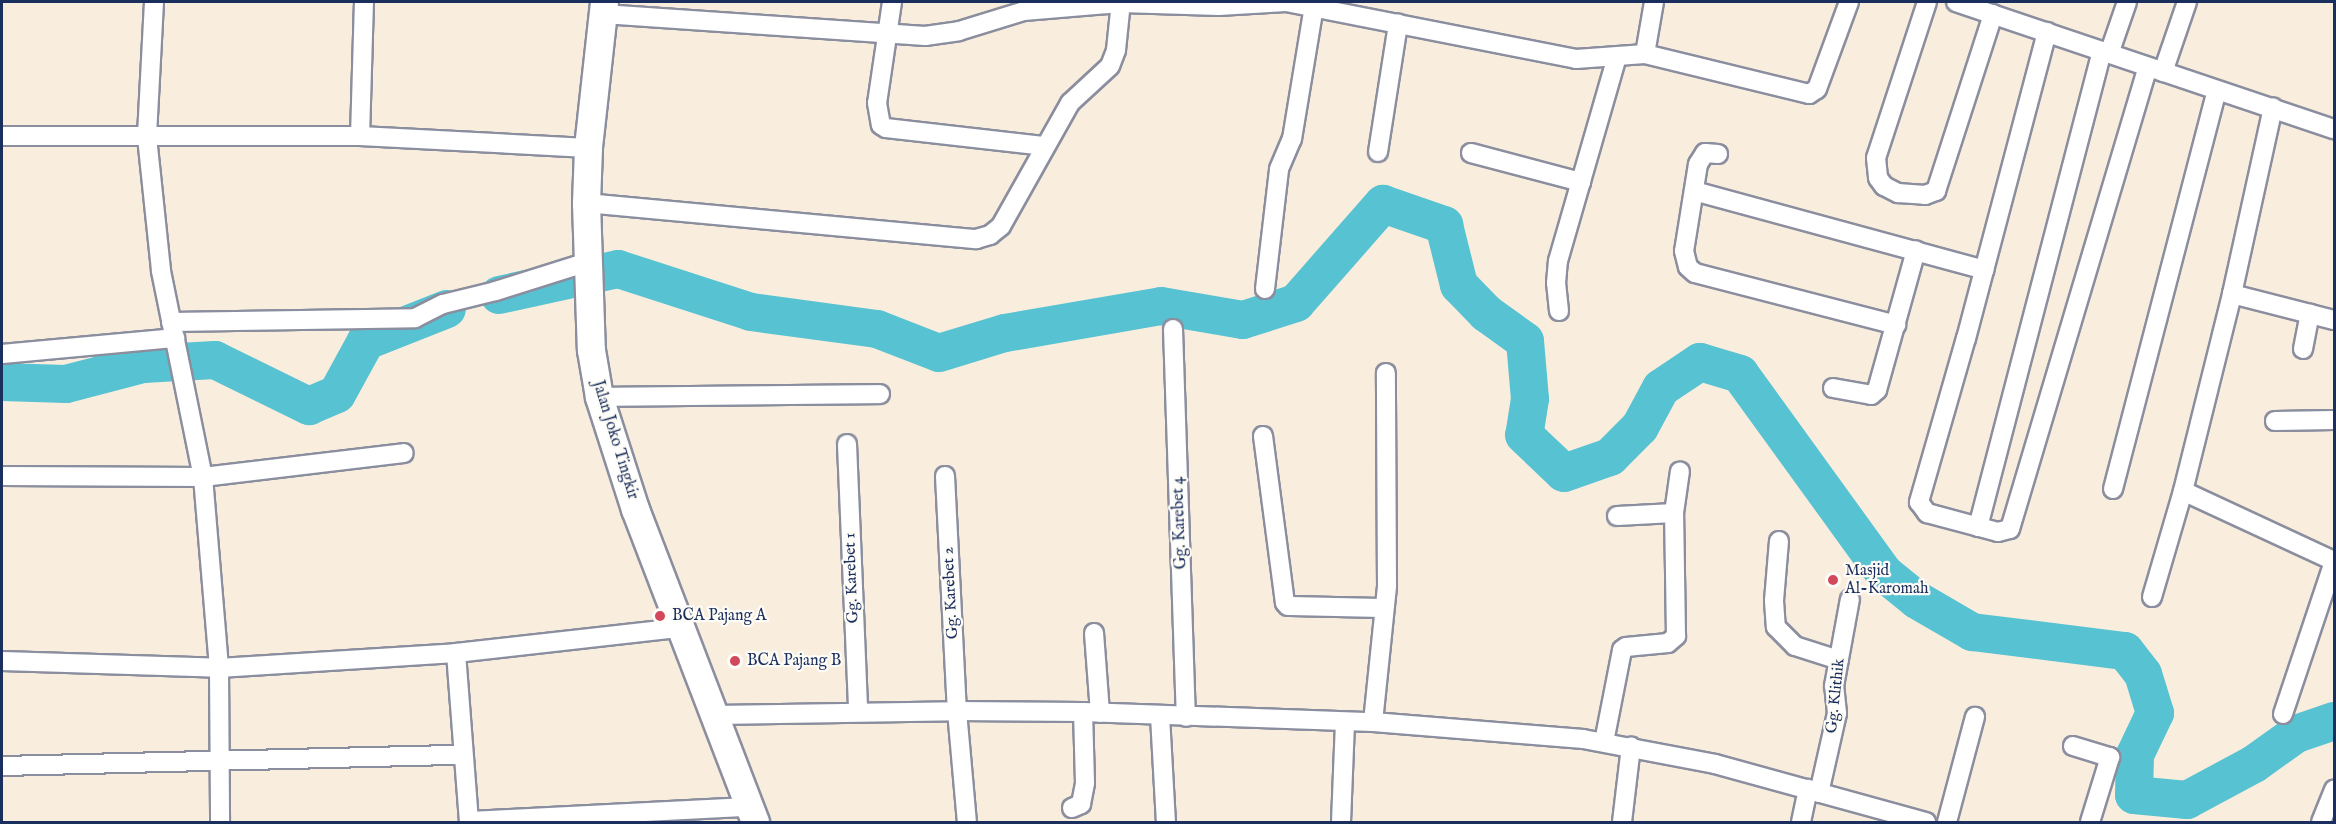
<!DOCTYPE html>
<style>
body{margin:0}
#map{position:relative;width:2336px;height:824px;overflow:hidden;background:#f9eede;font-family:"IM FELL English",serif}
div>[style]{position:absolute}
.river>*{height:38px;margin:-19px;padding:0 19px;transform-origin:19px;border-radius:19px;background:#57c2d2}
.roads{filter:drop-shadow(2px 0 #8a8e9e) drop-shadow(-2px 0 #8a8e9e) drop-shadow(0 2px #8a8e9e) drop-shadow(0 -2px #8a8e9e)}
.street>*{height:18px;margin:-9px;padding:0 9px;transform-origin:9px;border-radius:9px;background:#fff}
.secondary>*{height:27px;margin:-13.5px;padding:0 13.5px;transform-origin:13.5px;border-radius:13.5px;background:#fff}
.dots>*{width:16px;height:16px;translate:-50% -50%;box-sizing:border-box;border:3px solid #fdfcf7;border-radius:50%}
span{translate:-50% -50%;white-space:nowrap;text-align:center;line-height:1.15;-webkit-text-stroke:4.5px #fdfcf7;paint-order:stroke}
.street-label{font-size:16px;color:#1b2f5e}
.poi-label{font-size:16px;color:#1b2f5e}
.left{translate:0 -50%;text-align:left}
.frame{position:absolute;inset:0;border:3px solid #1b2f5e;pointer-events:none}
</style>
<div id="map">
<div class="river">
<i style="left:499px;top:295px;width:122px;rotate:-12.3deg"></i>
<i style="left:618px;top:269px;width:140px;rotate:17.9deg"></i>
<i style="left:751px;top:312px;width:127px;rotate:7.7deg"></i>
<i style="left:877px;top:329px;width:66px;rotate:21.2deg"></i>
<i style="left:939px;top:353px;width:69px;rotate:-16.9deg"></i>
<i style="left:1005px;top:333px;width:158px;rotate:-9.8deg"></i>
<i style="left:1161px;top:306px;width:83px;rotate:9.7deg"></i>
<i style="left:1243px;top:320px;width:56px;rotate:-17.8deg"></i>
<i style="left:1296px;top:303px;width:132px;rotate:-48.7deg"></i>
<i style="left:1383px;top:204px;width:65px;rotate:19deg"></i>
<i style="left:1444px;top:225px;width:62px;rotate:76deg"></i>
<i style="left:1459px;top:285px;width:39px;rotate:46deg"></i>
<i style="left:1486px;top:313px;width:48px;rotate:35.7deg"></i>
<i style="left:1525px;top:341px;width:58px;rotate:85.1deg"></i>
<i style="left:1530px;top:399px;width:36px;rotate:99deg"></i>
<i style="left:1524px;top:435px;width:55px;rotate:43.5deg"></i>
<i style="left:1564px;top:473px;width:49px;rotate:-19.2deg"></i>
<i style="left:1610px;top:457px;width:42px;rotate:-45deg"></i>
<i style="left:1640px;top:427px;width:44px;rotate:-61.7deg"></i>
<i style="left:1661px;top:388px;width:47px;rotate:-33.7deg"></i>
<i style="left:1700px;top:362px;width:42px;rotate:16.7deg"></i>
<i style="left:1740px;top:374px;width:247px;rotate:54.1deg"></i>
<i style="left:1885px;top:574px;width:41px;rotate:39.1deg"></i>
<i style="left:1917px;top:600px;width:64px;rotate:30.2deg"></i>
<i style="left:1972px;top:632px;width:154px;rotate:7.1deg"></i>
<i style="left:2125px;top:651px;width:29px;rotate:52deg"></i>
<i style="left:2143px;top:674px;width:41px;rotate:72.9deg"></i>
<i style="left:2155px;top:713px;width:47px;rotate:115.5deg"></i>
<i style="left:2135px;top:755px;width:40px;rotate:91.4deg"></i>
<i style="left:2134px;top:795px;width:53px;rotate:5.4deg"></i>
<i style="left:2187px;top:800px;width:76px;rotate:-28.2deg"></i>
<i style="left:2254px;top:764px;width:52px;rotate:-35.5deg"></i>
<i style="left:2296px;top:734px;width:40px;rotate:-18.9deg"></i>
<i style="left:2px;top:382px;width:64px;rotate:1.8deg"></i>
<i style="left:66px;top:384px;width:80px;rotate:-14.6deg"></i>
<i style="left:143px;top:364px;width:72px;rotate:-3.2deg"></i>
<i style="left:215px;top:360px;width:105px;rotate:26.1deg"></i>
<i style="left:309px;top:406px;width:30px;rotate:-23deg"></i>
<i style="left:337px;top:394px;width:60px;rotate:-61.3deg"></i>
<i style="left:366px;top:341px;width:87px;rotate:-21.6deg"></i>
</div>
<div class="roads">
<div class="street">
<i style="left:154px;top:2px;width:135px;rotate:93deg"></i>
<i style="left:147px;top:137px;width:135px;rotate:84deg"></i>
<i style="left:161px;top:271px;width:210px;rotate:78.5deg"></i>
<i style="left:203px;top:477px;width:192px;rotate:85.2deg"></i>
<i style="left:219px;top:668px;width:154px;rotate:89.6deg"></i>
<i style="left:892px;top:2px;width:102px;rotate:98.4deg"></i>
<i style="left:877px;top:103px;width:22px;rotate:80deg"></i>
<i style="left:881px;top:125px;width:6px;rotate:31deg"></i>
<i style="left:886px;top:128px;width:160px;rotate:6.5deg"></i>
<i style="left:1927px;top:2px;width:164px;rotate:108.1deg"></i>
<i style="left:1876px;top:158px;width:20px;rotate:84deg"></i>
<i style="left:1878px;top:178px;width:10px;rotate:53deg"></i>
<i style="left:1884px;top:186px;width:16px;rotate:27deg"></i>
<i style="left:1898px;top:193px;width:27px;rotate:4deg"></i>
<i style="left:1925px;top:195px;width:12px;rotate:-20deg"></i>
<i style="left:1936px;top:191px;width:186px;rotate:-72.1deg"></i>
<i style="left:1956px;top:2px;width:399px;rotate:18.6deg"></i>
<i style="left:603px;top:14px;width:323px;rotate:3.9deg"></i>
<i style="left:925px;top:36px;width:34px;rotate:-8deg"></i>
<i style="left:959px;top:31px;width:68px;rotate:-17.1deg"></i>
<i style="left:1024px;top:11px;width:97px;rotate:-4.7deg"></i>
<i style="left:1121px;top:3px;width:98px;rotate:1.8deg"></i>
<i style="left:1219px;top:6px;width:67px;rotate:-3.4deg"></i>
<i style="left:1286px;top:2px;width:296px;rotate:11.1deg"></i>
<i style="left:1576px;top:59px;width:69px;rotate:-4.1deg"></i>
<i style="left:1645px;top:54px;width:169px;rotate:13.7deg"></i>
<i style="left:1809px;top:94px;width:9px;rotate:-32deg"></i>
<i style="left:1817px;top:89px;width:93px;rotate:-69.8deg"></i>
<i style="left:2047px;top:32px;width:317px;rotate:104.8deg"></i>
<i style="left:1966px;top:338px;width:171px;rotate:106deg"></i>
<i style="left:1919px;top:502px;width:14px;rotate:54deg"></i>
<i style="left:1927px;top:513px;width:73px;rotate:15deg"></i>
<i style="left:1998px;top:532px;width:12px;rotate:-14deg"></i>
<i style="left:2010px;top:529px;width:482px;rotate:-73.4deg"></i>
<i style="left:1645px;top:54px;width:53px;rotate:-80.2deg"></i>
<i style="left:2109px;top:54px;width:55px;rotate:-70.9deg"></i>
<i style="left:2163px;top:72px;width:74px;rotate:-71.1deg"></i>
<i style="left:2px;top:136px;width:358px"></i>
<i style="left:360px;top:136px;width:228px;rotate:3deg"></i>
<i style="left:360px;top:136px;width:134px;rotate:-88.3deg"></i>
<i style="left:1378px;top:152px;width:130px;rotate:-81.1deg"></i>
<i style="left:1471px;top:153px;width:114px;rotate:14.8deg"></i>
<i style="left:1718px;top:154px;width:13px;rotate:-176deg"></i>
<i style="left:1705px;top:153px;width:13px;rotate:122deg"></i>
<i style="left:1698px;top:164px;width:88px;rotate:99.1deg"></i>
<i style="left:1684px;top:251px;width:16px;rotate:76deg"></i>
<i style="left:1688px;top:267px;width:9px;rotate:41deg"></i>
<i style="left:1695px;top:273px;width:208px;rotate:14.5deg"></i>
<i style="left:1694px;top:191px;width:301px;rotate:15.2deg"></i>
<i style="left:586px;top:203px;width:392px;rotate:5.3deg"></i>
<i style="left:976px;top:239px;width:15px;rotate:-16deg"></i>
<i style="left:990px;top:235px;width:14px;rotate:-39deg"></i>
<i style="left:1001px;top:226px;width:141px;rotate:-60.7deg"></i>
<i style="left:1070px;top:103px;width:54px;rotate:-42.8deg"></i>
<i style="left:1110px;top:66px;width:17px;rotate:-69deg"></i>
<i style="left:1116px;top:50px;width:48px;rotate:-84.1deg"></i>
<i style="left:1265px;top:289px;width:121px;rotate:-83.3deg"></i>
<i style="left:1279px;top:169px;width:33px;rotate:-67deg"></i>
<i style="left:1292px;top:139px;width:135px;rotate:-80.6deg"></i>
<i style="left:2232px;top:294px;width:105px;rotate:14.3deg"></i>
<i style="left:1559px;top:311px;width:28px;rotate:-96deg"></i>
<i style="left:1556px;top:283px;width:22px;rotate:-85deg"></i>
<i style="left:1558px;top:261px;width:212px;rotate:-73.9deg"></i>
<i style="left:171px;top:322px;width:244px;rotate:-0.9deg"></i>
<i style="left:415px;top:318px;width:31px;rotate:-27deg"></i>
<i style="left:443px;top:304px;width:55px;rotate:-13.8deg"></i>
<i style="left:496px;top:291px;width:96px;rotate:-17.5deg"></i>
<i style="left:1173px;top:329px;width:388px;rotate:88.1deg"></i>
<i style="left:2303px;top:349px;width:36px;rotate:-79deg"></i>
<i style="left:2px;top:354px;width:174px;rotate:-5.3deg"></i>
<i style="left:1833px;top:388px;width:39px;rotate:10deg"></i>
<i style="left:1871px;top:395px;width:8px;rotate:-40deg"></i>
<i style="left:1877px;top:390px;width:145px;rotate:-74.4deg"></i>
<i style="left:599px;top:397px;width:281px;rotate:-0.6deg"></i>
<i style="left:2275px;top:421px;width:59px;rotate:-1deg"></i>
<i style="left:1263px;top:436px;width:168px;rotate:82.5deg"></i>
<i style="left:1285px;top:603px;width:4px;rotate:45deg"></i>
<i style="left:1288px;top:606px;width:96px;rotate:1.2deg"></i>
<i style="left:847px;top:444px;width:267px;rotate:87.6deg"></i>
<i style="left:2px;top:476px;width:201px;rotate:0.3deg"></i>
<i style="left:203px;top:477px;width:202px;rotate:-6.8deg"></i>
<i style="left:945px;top:476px;width:235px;rotate:87.1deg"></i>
<i style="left:957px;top:711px;width:111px;rotate:84.9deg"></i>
<i style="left:2113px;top:489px;width:412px;rotate:-75.4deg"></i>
<i style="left:2183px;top:491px;width:166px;rotate:24.9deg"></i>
<i style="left:1617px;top:516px;width:57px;rotate:-3deg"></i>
<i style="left:1978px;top:527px;width:492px;rotate:-75.4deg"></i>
<i style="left:1779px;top:541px;width:60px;rotate:94.8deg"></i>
<i style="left:1774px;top:601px;width:26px;rotate:86deg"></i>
<i style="left:1776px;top:627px;width:27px;rotate:45deg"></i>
<i style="left:1795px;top:646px;width:46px;rotate:17.7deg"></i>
<i style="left:2152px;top:597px;width:110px;rotate:-73.7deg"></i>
<i style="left:2183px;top:491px;width:203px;rotate:-76deg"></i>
<i style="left:2232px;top:294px;width:191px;rotate:-77.6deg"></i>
<i style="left:1094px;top:633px;width:80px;rotate:85.7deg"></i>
<i style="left:456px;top:653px;width:169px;rotate:85.6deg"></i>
<i style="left:2px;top:661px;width:217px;rotate:1.8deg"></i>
<i style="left:219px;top:668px;width:237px;rotate:-3.6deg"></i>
<i style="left:456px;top:653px;width:225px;rotate:-6.4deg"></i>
<i style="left:2283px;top:714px;width:160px;rotate:-71.5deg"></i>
<i style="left:715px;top:715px;width:242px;rotate:-0.9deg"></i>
<i style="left:957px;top:711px;width:126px;rotate:0.5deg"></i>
<i style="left:1083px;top:712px;width:290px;rotate:2deg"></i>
<i style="left:1373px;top:722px;width:211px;rotate:4.6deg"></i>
<i style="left:1583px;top:739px;width:134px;rotate:10.7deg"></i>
<i style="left:1715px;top:764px;width:219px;rotate:15.4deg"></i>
<i style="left:1160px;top:716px;width:106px;rotate:86.8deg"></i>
<i style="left:1373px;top:722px;width:137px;rotate:-84.1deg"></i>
<i style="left:1387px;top:586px;width:213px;rotate:-90.3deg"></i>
<i style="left:1604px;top:742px;width:94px;rotate:-78.9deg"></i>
<i style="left:1622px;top:650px;width:5px;rotate:-37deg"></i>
<i style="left:1626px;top:647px;width:42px;rotate:-5.4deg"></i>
<i style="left:1668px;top:643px;width:11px;rotate:-41deg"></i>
<i style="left:1676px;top:636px;width:123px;rotate:-90.9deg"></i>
<i style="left:1674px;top:513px;width:42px;rotate:-81.9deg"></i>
<i style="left:2073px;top:746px;width:39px;rotate:17deg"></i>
<i style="left:2110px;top:757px;width:68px;rotate:107.1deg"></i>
<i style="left:2px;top:766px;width:461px;rotate:-1.4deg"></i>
<i style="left:1819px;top:793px;width:82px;rotate:-77.3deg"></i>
<i style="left:1837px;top:713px;width:27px;rotate:-96deg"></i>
<i style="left:1834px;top:686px;width:88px;rotate:-79.6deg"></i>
<i style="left:1072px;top:808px;width:10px;rotate:-24deg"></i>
<i style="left:1081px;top:804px;width:21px;rotate:-79deg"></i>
<i style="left:1085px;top:783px;width:71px;rotate:-91.6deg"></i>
<i style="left:469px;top:821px;width:280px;rotate:-2.9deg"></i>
<i style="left:1341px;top:822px;width:100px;rotate:-87.7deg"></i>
<i style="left:1622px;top:822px;width:76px;rotate:-83.2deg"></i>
<i style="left:1801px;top:822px;width:34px;rotate:-78deg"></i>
<i style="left:1947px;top:822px;width:109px;rotate:-75.1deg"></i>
<i style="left:2321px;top:822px;width:35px;rotate:-68deg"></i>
</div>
<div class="secondary">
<i style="left:604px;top:2px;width:147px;rotate:96.3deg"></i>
<i style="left:588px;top:148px;width:55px;rotate:92.1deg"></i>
<i style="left:586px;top:203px;width:147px;rotate:88.1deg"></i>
<i style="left:591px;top:350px;width:48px;rotate:80.3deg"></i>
<i style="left:599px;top:397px;width:118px;rotate:72.2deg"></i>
<i style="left:635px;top:509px;width:335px;rotate:69deg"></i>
</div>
</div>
<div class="dots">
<i style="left:1833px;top:580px;background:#d1495b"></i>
<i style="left:660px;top:616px;background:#d1495b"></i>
<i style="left:735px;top:661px;background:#d1495b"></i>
</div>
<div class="street-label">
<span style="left:615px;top:440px;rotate:73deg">Jalan Joko Tingkir</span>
<span style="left:1180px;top:523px;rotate:-92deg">Gg. Karebet 4</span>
<span style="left:852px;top:578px;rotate:-92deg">Gg. Karebet 1</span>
<span style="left:951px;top:593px;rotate:-93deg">Gg. Karebet 2</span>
<span style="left:1836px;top:696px;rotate:-84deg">Gg. Klithik</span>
</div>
<div class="poi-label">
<span class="left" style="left:1845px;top:580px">Masjid<br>Al-Karomah</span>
<span class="left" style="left:672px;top:616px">BCA Pajang A</span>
<span class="left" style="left:747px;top:661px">BCA Pajang B</span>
</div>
<div class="frame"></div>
</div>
